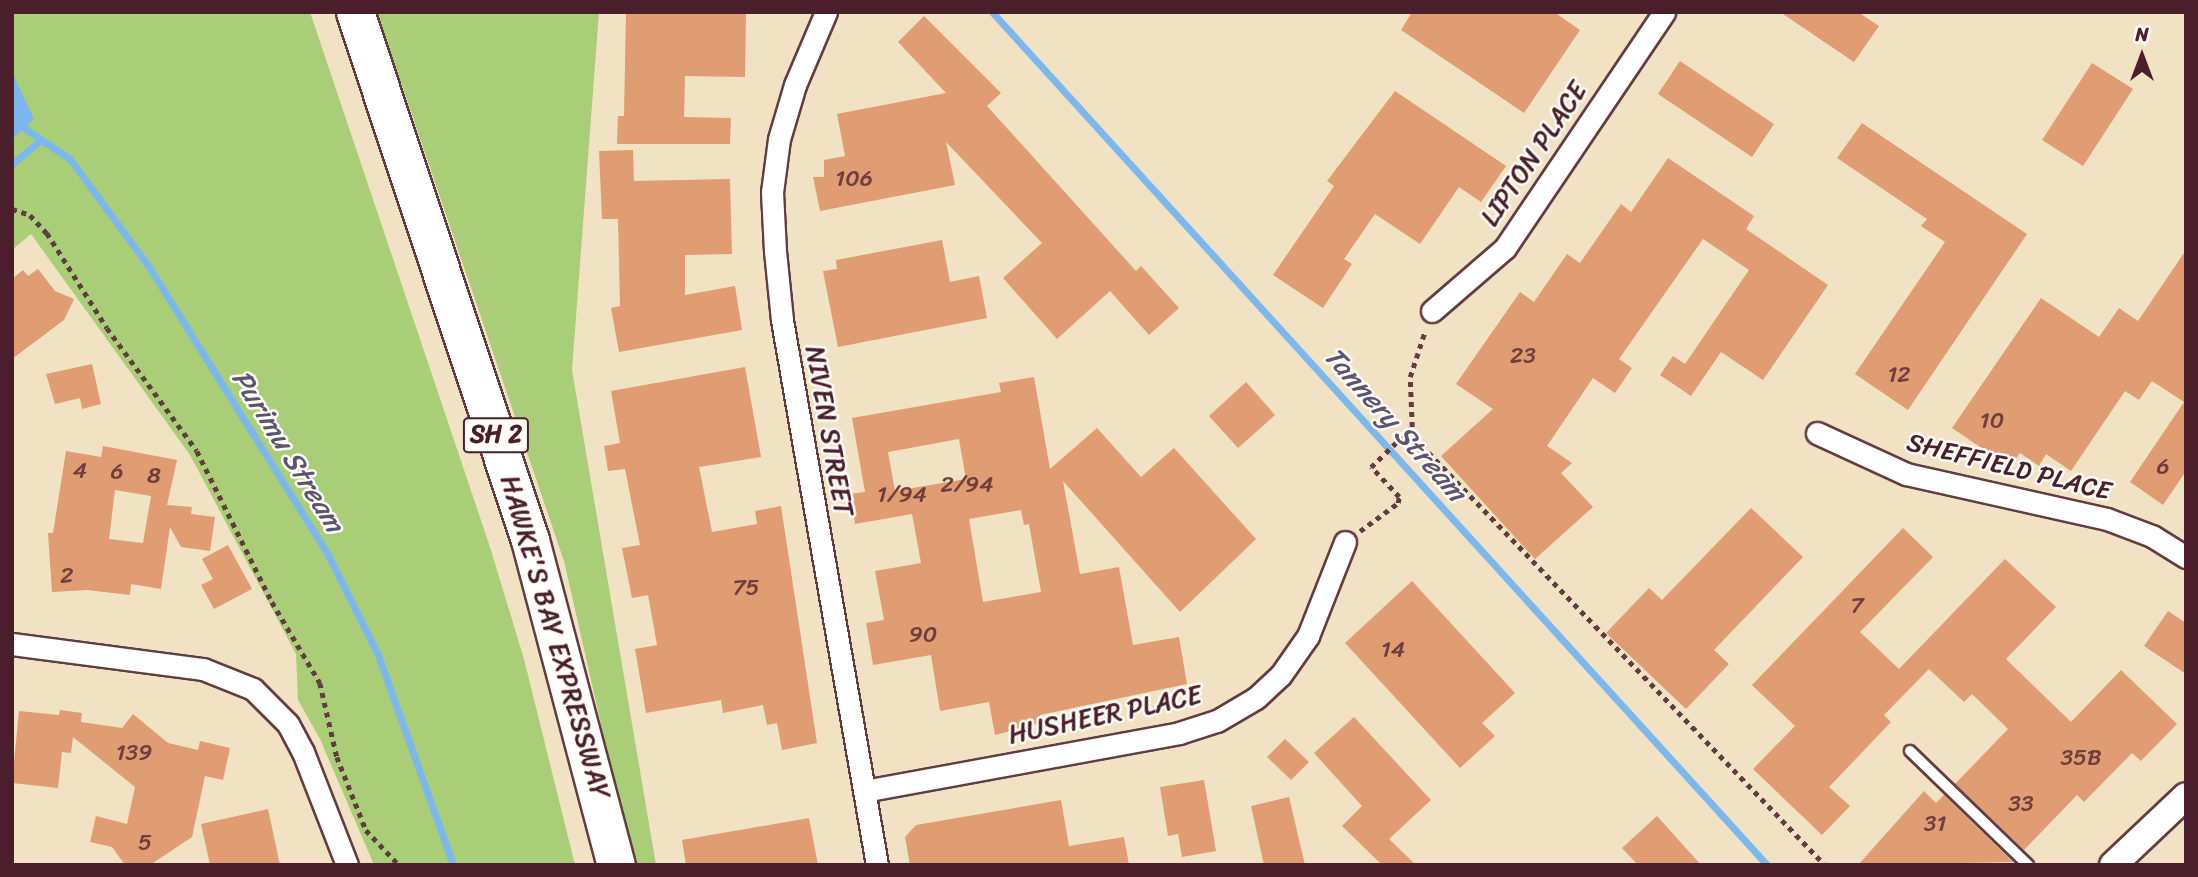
<!DOCTYPE html>
<style>
body{margin:0}
#map{position:relative;width:2198px;height:877px;overflow:hidden;background:#f1e2c4;font-family:Sriracha,sans-serif}
div>[style]{position:absolute}
.green>*{inset:0;background:#aace77}
.water>*{inset:0;background:#7cb7ee}
.stream>*{height:7px;margin:-3.5px;padding:0 3.5px;transform-origin:3.5px;border-radius:3.5px;background:#7cb7ee}
.building>*{inset:0;background:#e09c72}
.path>*{height:4.5px;margin-top:-2.25px;transform-origin:0;background:repeating-linear-gradient(90deg,#633c42 0 5px,transparent 0 10px)}
.roads{filter:drop-shadow(2px 0 #633c42) drop-shadow(-2px 0 #633c42) drop-shadow(0 2px #633c42) drop-shadow(0 -2px #633c42)}
.service>*{height:10px;margin:-5px;padding:0 5px;transform-origin:5px;border-radius:5px;background:#fff}
.minor>*{height:21px;margin:-10.5px;padding:0 10.5px;transform-origin:10.5px;border-radius:10.5px;background:#fff}
.tertiary>*{height:26px;margin:-13px;padding:0 13px;transform-origin:13px;border-radius:13px;background:#fff}
.trunk>*{height:37px;margin:-18.5px;padding:0 18.5px;transform-origin:18.5px;border-radius:18.5px;background:#fff}
span{translate:-50% -50%;white-space:nowrap;text-align:center;line-height:1.15;-webkit-text-stroke:5px #fdfcf7;paint-order:stroke}
.number-label{font-size:23px;color:#703e3d}
.number-label span{-webkit-text-stroke-width:0}
.shield-label span{padding:2px 5px;background:#fdfcf7;border:2px solid;border-radius:5px;-webkit-text-stroke-width:0}
.shield-label{font-size:24px;color:#4a1f2b;font-weight:700}
.street-label{font-size:26px;color:#4a1f2b}
.water-label{font-size:28px;color:#5c546f;font-style:italic}
.frame{position:absolute;inset:0;border:14px solid #4a1f2b;pointer-events:none}
.north{position:absolute;left:2107px;top:21px;width:70px;height:70px;-webkit-text-stroke:5px #fdfcf7;paint-order:stroke;rotate:0deg;font-size:19px;font-weight:700;line-height:28px;text-align:center;color:#4a1f2b}
.north::after{content:'';display:block;margin:auto;width:24px;height:32px;background:#4a1f2b;clip-path:polygon(50% 0,100% 100%,50% 72%,0 100%)}
</style>
<div id="map">
<div class="green">
<i style="clip-path:polygon(12px 12px,310px 12px,490px 547px,524px 659px,575px 865px,374px 865px,320px 739px,298px 700px,296px 654px,190px 455px,31px 234px,12px 250px)"></i>
<i style="clip-path:polygon(377px 12px,599px 12px,572px 370px,656px 865px,633px 865px,564px 561px)"></i>
</div>
<div class="water">
<i style="clip-path:polygon(12px 72px,34px 119px,12px 139px)"></i>
</div>
<div class="stream">
<i style="left:992px;top:12px;width:1152px;rotate:47.74deg"></i>
<i style="left:12px;top:107px;width:21px;rotate:65deg"></i>
<i style="left:21px;top:126px;width:59px;rotate:34deg"></i>
<i style="left:70px;top:159px;width:134px;rotate:53.8deg"></i>
<i style="left:149px;top:267px;width:337px;rotate:58.1deg"></i>
<i style="left:327px;top:553px;width:114px;rotate:63.4deg"></i>
<i style="left:378px;top:655px;width:223px;rotate:70.3deg"></i>
<i style="left:12px;top:164px;width:38px;rotate:-40deg"></i>
</div>
<div class="building">
<i style="clip-path:polygon(626px 12px,746px 12px,745px 77px,685px 76px,684px 117px,731px 118px,730px 144px,617px 144px,618px 116px,624px 116px)"></i>
<i style="clip-path:polygon(1412px 12px,1554px 12px,1580px 30px,1524px 113px,1401px 30px)"></i>
<i style="clip-path:polygon(1780px 12px,1858px 12px,1879px 26px,1854px 62px)"></i>
<i style="clip-path:polygon(924px 16px,1001px 93px,987px 106px,1136px 271px,1141px 266px,1179px 308px,1149px 335px,1110px 291px,1057px 339px,1003px 278px,1042px 243px,946px 142px,955px 185px,820px 211px,813px 177px,824px 177px,824px 160px,845px 156px,837px 114px,946px 93px,898px 42px)"></i>
<i style="clip-path:polygon(1680px 61px,1774px 124px,1752px 157px,1658px 94px)"></i>
<i style="clip-path:polygon(2092px 63px,2133px 89px,2083px 166px,2042px 140px)"></i>
<i style="clip-path:polygon(1395px 91px,1506px 166px,1481px 202px,1459px 187px,1420px 244px,1375px 214px,1344px 259px,1352px 264px,1323px 308px,1273px 275px,1334px 186px,1327px 181px)"></i>
<i style="clip-path:polygon(1862px 123px,2027px 234px,1908px 410px,1855px 374px,1945px 242px,1921px 226px,1927px 219px,1837px 158px)"></i>
<i style="clip-path:polygon(633px 150px,634px 181px,730px 179px,732px 254px,685px 255px,685px 295px,735px 286px,742px 330px,619px 352px,611px 308px,620px 306px,618px 219px,602px 219px,599px 151px)"></i>
<i style="clip-path:polygon(1668px 158px,1754px 216px,1746px 229px,1828px 285px,1763px 380px,1721px 352px,1691px 396px,1660px 375px,1673px 356px,1685px 364px,1749px 270px,1703px 239px,1619px 359px,1632px 368px,1615px 393px,1593px 378px,1547px 446px,1572px 463px,1561px 473px,1593px 507px,1535px 559px,1441px 456px,1493px 409px,1456px 384px,1520px 292px,1534px 302px,1567px 254px,1580px 263px,1621px 204px,1631px 212px)"></i>
<i style="clip-path:polygon(942px 240px,950px 282px,979px 276px,987px 318px,838px 347px,823px 271px,837px 269px,836px 260px)"></i>
<i style="clip-path:polygon(2186px 250px,2186px 471px,2163px 505px,2130px 482px,2184px 402px,2152px 381px,2139px 400px,2125px 391px,2071px 471px,2046px 454px,2039px 466px,2020px 453px,2010px 467px,1952px 428px,2041px 298px,2099px 337px,2119px 308px,2138px 321px)"></i>
<i style="clip-path:polygon(38px 269px,55px 291px,74px 299px,64px 320px,12px 359px,12px 279px,23px 270px,28px 276px)"></i>
<i style="clip-path:polygon(92px 364px,101px 404px,82px 409px,80px 398px,55px 404px,46px 374px)"></i>
<i style="clip-path:polygon(745px 367px,761px 457px,699px 467px,712px 532px,757px 524px,755px 511px,781px 506px,817px 743px,782px 750px,777px 723px,767px 725px,763px 705px,723px 713px,721px 700px,646px 713px,635px 649px,657px 645px,648px 595px,632px 598px,622px 548px,640px 545px,625px 469px,608px 471px,604px 446px,620px 443px,611px 391px)"></i>
<i style="clip-path:polygon(evenodd,1034px 377px,1050px 469px,1097px 428px,1141px 477px,1174px 448px,1256px 539px,1180px 612px,1063px 481px,1080px 574px,1119px 567px,1133px 645px,1179px 637px,1187px 684px,1040px 715px,1041px 723px,995px 735px,989px 702px,940px 711px,931px 655px,873px 665px,866px 623px,884px 620px,875px 571px,921px 563px,912px 514px,855px 524px,850px 494px,865px 492px,852px 418px,1001px 392px,999px 383px,1034px 377px,959px 439px,966px 479px,895px 491px,888px 452px,959px 439px,1034px 377px,1021px 510px,1024px 525px,1029px 524px,1041px 592px,983px 602px,969px 519px,1021px 510px)"></i>
<i style="clip-path:polygon(1246px 382px,1275px 415px,1238px 448px,1209px 416px)"></i>
<i style="clip-path:polygon(evenodd,103px 446px,177px 460px,167px 505px,192px 507px,191px 514px,215px 517px,210px 551px,181px 547px,170px 527px,161px 589px,131px 584px,130px 595px,87px 590px,52px 592px,48px 533px,53px 533px,66px 451px,101px 457px,103px 446px,115px 490px,151px 496px,143px 543px,109px 539px,115px 490px)"></i>
<i style="clip-path:polygon(1751px 508px,1803px 557px,1714px 650px,1729px 664px,1686px 709px,1606px 633px,1649px 588px,1662px 600px)"></i>
<i style="clip-path:polygon(1903px 528px,1933px 557px,1860px 632px,1899px 669px,2005px 559px,2056px 607px,2006px 659px,2071px 722px,2121px 670px,2177px 724px,2141px 761px,2132px 753px,2084px 802px,2077px 795px,2024px 850px,1955px 784px,2008px 729px,1972px 694px,1964px 702px,1929px 669px,1884px 715px,1891px 722px,1829px 787px,1850px 806px,1822px 835px,1753px 769px,1795px 726px,1752px 685px)"></i>
<i style="clip-path:polygon(228px 545px,252px 589px,214px 609px,201px 585px,213px 579px,202px 559px)"></i>
<i style="clip-path:polygon(1412px 581px,1515px 693px,1482px 723px,1495px 736px,1460px 768px,1345px 643px)"></i>
<i style="clip-path:polygon(2168px 611px,2186px 623px,2186px 674px,2144px 646px)"></i>
<i style="clip-path:polygon(60px 710px,82px 713px,81px 722px,122px 728px,133px 714px,168px 743px,198px 750px,200px 741px,230px 748px,223px 780px,205px 776px,192px 837px,150px 865px,125px 865px,112px 847px,90px 842px,96px 816px,127px 824px,135px 787px,73px 737px,71px 753px,62px 752px,58px 788px,12px 783px,19px 711px,59px 715px)"></i>
<i style="clip-path:polygon(1354px 717px,1431px 800px,1389px 839px,1416px 865px,1382px 865px,1342px 826px,1362px 806px,1314px 753px)"></i>
<i style="clip-path:polygon(1285px 739px,1309px 762px,1291px 780px,1267px 757px)"></i>
<i style="clip-path:polygon(1204px 780px,1216px 851px,1182px 857px,1178px 834px,1168px 836px,1160px 787px)"></i>
<i style="clip-path:polygon(1924px 791px,1936px 803px,1944px 795px,2013px 862px,1858px 865px)"></i>
<i style="clip-path:polygon(1289px 797px,1305px 865px,1264px 865px,1251px 806px)"></i>
<i style="clip-path:polygon(1061px 800px,1069px 846px,1124px 837px,1129px 865px,910px 865px,905px 837px,916px 825px)"></i>
<i style="clip-path:polygon(268px 809px,280px 865px,210px 865px,201px 824px)"></i>
<i style="clip-path:polygon(1657px 816px,1701px 865px,1638px 865px,1622px 848px)"></i>
<i style="clip-path:polygon(809px 818px,818px 865px,686px 865px,682px 840px)"></i>
</div>
<div class="path">
<i style="left:12px;top:209px;width:19px;rotate:18deg"></i>
<i style="left:30px;top:215px;width:25px;rotate:47deg"></i>
<i style="left:47px;top:233px;width:112px;rotate:57.7deg"></i>
<i style="left:107px;top:328px;width:152px;rotate:53.8deg"></i>
<i style="left:197px;top:451px;width:169px;rotate:63.6deg"></i>
<i style="left:272px;top:602px;width:94px;rotate:59.3deg"></i>
<i style="left:320px;top:683px;width:76px;rotate:77.1deg"></i>
<i style="left:337px;top:757px;width:79px;rotate:68.3deg"></i>
<i style="left:366px;top:830px;width:48px;rotate:46.7deg"></i>
<i style="left:1408px;top:431px;width:602px;rotate:46.14deg"></i>
<i style="left:1360px;top:531px;width:47px;rotate:-36.4deg"></i>
<i style="left:1398px;top:503px;width:6px;rotate:-81deg"></i>
<i style="left:1399px;top:497px;width:41px;rotate:-133deg"></i>
<i style="left:1371px;top:467px;width:57px;rotate:-44.3deg"></i>
<i style="left:1412px;top:427px;width:50px;rotate:-92.3deg"></i>
<i style="left:1410px;top:377px;width:48px;rotate:-71.9deg"></i>
</div>
<div class="roads">
<div class="service">
<i style="left:1910px;top:751px;width:164px;rotate:44deg"></i>
</div>
<div class="minor">
<i style="left:826px;top:12px;width:79px;rotate:113deg"></i>
<i style="left:795px;top:85px;width:56px;rotate:106.5deg"></i>
<i style="left:779px;top:139px;width:53px;rotate:97.5deg"></i>
<i style="left:772px;top:192px;width:59px;rotate:87.1deg"></i>
<i style="left:775px;top:251px;width:69px;rotate:84.2deg"></i>
<i style="left:782px;top:320px;width:553px;rotate:80.11deg"></i>
<i style="left:1432px;top:311px;width:96px;rotate:-40.8deg"></i>
<i style="left:1505px;top:248px;width:285px;rotate:-56deg"></i>
<i style="left:1817px;top:433px;width:98px;rotate:24.7deg"></i>
<i style="left:1906px;top:474px;width:206px;rotate:12.6deg"></i>
<i style="left:2107px;top:519px;width:48px;rotate:20.7deg"></i>
<i style="left:2152px;top:536px;width:40px;rotate:32deg"></i>
<i style="left:12px;top:644px;width:193px;rotate:7.5deg"></i>
<i style="left:203px;top:669px;width:54px;rotate:21.8deg"></i>
<i style="left:253px;top:689px;width:49px;rotate:45deg"></i>
<i style="left:288px;top:724px;width:32px;rotate:62deg"></i>
<i style="left:303px;top:752px;width:121px;rotate:68.7deg"></i>
<i style="left:864px;top:791px;width:320px;rotate:-10.4deg"></i>
<i style="left:1179px;top:733px;width:40px;rotate:-18deg"></i>
<i style="left:1217px;top:721px;width:45px;rotate:-30.5deg"></i>
<i style="left:1256px;top:698px;width:33px;rotate:-43deg"></i>
<i style="left:1280px;top:676px;width:49px;rotate:-55deg"></i>
<i style="left:1308px;top:636px;width:101px;rotate:-68.5deg"></i>
</div>
<div class="tertiary">
<i style="left:2113px;top:865px;width:100px;rotate:-43.4deg"></i>
</div>
<div class="trunk">
<i style="left:355px;top:12px;width:556px;rotate:71.66deg"></i>
<i style="left:530px;top:540px;width:336px;rotate:75.2deg"></i>
</div>
</div>
<div class="number-label">
<span style="left:854px;top:179px">106</span>
<span style="left:1523px;top:356px">23</span>
<span style="left:1899px;top:375px">12</span>
<span style="left:1992px;top:421px">10</span>
<span style="left:2163px;top:467px">6</span>
<span style="left:80px;top:471px">4</span>
<span style="left:117px;top:472px">6</span>
<span style="left:154px;top:476px">8</span>
<span style="left:967px;top:485px">2/94</span>
<span style="left:902px;top:495px">1/94</span>
<span style="left:67px;top:576px">2</span>
<span style="left:746px;top:588px">75</span>
<span style="left:1857px;top:606px">7</span>
<span style="left:923px;top:635px">90</span>
<span style="left:1393px;top:650px">14</span>
<span style="left:134px;top:753px">139</span>
<span style="left:2081px;top:758px">35B</span>
<span style="left:2021px;top:804px">33</span>
<span style="left:1935px;top:824px">31</span>
<span style="left:145px;top:843px">5</span>
</div>
<div class="shield-label">
<span style="left:496px;top:435px">SH 2</span>
</div>
<div class="street-label">
<span style="left:1534px;top:154px;rotate:-56deg">LIPTON PLACE</span>
<span style="left:829px;top:431px;rotate:80deg">NIVEN STREET</span>
<span style="left:2009px;top:467px;rotate:14deg">SHEFFIELD PLACE</span>
<span style="left:555px;top:637px;rotate:74deg">HAWKE'S BAY EXPRESSWAY</span>
<span style="left:1105px;top:715px;rotate:-12deg">HUSHEER PLACE</span>
</div>
<div class="water-label">
<span style="left:1395px;top:424px;rotate:48deg">Tannery Stream</span>
<span style="left:288px;top:451px;rotate:58deg">Purimu Stream</span>
</div>
<div class="frame"></div>
<div class="north">N</div>
</div>
